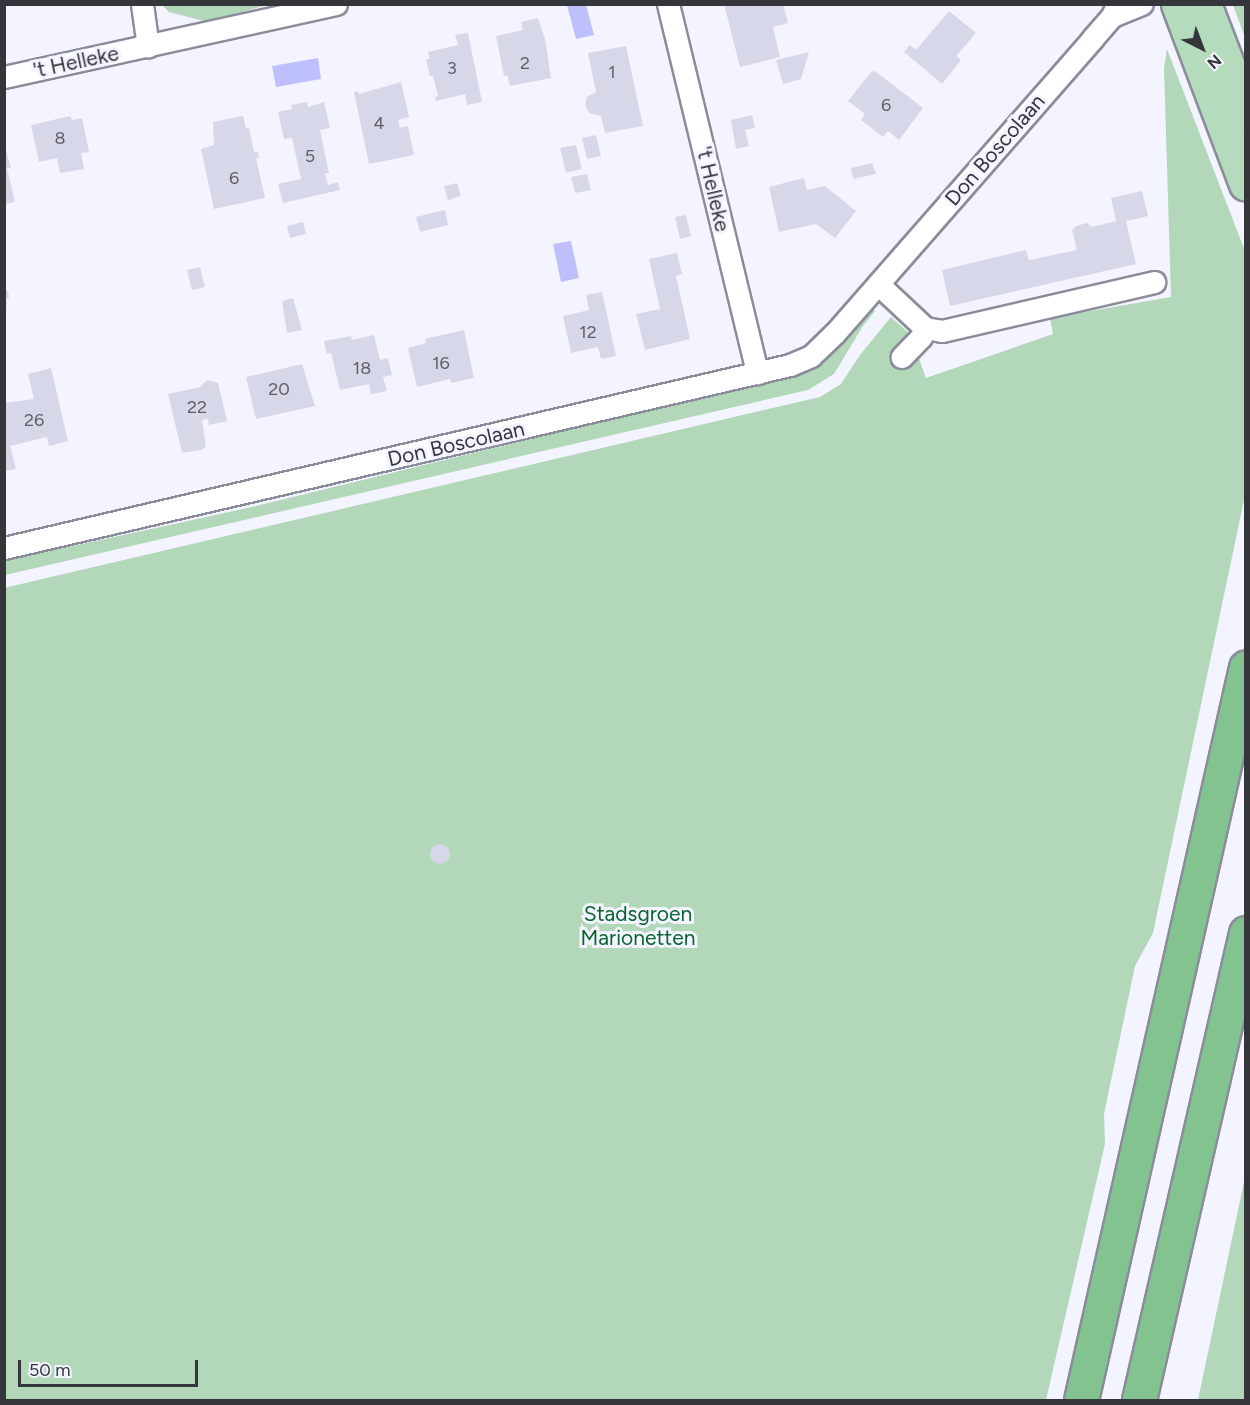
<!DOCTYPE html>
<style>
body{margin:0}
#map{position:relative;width:1250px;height:1405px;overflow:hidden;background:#f3f4ff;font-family:Figtree,sans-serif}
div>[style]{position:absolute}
.green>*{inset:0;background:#b2d7b9}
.water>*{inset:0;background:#bdc0fd}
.building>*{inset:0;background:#d6d8e9}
.round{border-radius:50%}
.roads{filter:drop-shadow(2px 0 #8a8c9c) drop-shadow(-2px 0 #8a8c9c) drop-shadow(0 2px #8a8c9c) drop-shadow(0 -2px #8a8c9c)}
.minor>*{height:21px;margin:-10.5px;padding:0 10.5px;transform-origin:10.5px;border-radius:10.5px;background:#fff}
.primary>*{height:33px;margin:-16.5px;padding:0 16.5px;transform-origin:16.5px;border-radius:16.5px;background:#b4dbbc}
.motorway>*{height:33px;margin:-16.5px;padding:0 16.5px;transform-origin:16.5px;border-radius:16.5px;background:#82c390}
span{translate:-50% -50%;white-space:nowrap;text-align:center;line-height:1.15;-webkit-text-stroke:6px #f3f4ff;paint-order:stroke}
.number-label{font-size:18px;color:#5d5e67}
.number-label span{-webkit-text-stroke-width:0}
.street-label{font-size:21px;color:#35353c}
.park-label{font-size:21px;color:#09642e}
.frame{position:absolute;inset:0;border:6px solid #35353c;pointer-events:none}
.north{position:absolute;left:1172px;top:18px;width:60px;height:60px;-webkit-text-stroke:4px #f3f4ff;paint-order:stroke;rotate:138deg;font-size:16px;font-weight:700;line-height:24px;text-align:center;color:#35353c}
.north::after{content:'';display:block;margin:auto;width:21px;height:27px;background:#35353c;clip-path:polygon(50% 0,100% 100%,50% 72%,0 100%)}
.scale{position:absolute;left:18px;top:1360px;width:180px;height:27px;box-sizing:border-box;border:3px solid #35353c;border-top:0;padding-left:8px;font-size:18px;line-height:21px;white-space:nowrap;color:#35353c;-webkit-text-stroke:4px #f3f4ff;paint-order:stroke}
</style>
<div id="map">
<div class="green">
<i style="clip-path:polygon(162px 5px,266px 5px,208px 22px,169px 12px)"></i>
<i style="clip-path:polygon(1233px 5px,1245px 5px,1245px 44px,1244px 35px)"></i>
<i style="clip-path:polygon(1167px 49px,1245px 251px,1245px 495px,1153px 933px,1135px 966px,1104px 1114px,1105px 1144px,1046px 1400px,5px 1400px,4px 588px,820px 397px,841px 384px,860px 355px,891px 317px,910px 334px,926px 378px,1053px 334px,1050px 318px,1171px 297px,1164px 68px)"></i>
<i style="clip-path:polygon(872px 308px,875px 311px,863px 326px,834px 374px,808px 390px,5px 575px,4px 561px,252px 507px,812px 370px,825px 362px)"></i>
<i style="clip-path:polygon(1245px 1177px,1245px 1400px,1198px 1400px)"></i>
</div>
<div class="water">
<i style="clip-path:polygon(567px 5px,586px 5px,594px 35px,576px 39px)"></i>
<i style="clip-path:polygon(318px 58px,321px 79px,276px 87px,272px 66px)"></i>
<i style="clip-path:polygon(571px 241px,579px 278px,561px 282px,553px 244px)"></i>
</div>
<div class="building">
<i style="clip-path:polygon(724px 4px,783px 4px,788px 23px,773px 27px,780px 57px,740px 67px)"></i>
<i style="clip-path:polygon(949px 11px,976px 33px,956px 56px,961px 60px,942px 84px,904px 52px,910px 45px,916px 50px)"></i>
<i style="clip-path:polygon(538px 18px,545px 39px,551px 78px,510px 86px,507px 75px,504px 76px,496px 36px,523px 30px,521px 22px)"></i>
<i style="clip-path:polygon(468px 33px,482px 102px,467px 105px,465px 94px,436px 101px,435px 97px,438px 96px,433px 76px,430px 76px,426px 59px,430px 59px,428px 52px,458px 45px,455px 35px)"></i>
<i style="clip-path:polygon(626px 46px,643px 126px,605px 133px,601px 116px,589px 113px,585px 105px,587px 97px,596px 92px,588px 53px)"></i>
<i style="clip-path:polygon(809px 52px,801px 79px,783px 84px,776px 60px)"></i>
<i style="clip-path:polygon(875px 71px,923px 108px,899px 140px,888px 131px,883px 137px,861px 120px,865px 114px,848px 101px,871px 72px)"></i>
<i style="clip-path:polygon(401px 82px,409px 117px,398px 120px,400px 128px,408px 126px,414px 155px,369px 164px,354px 92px,358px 91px,359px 94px)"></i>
<i style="clip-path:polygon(307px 102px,308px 107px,324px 102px,330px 128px,320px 130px,329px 173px,325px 173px,328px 185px,338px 182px,340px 190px,283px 203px,278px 184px,301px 179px,292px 138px,284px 139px,278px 112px,292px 109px,291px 105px)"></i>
<i style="clip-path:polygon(752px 115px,755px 128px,745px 130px,749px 146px,736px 149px,731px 120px)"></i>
<i style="clip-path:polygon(70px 116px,72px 120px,82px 118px,89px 152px,81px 153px,84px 169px,60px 173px,57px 158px,39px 162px,31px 125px)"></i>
<i style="clip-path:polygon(243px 116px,246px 128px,249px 128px,254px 152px,258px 152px,259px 158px,256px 158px,265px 198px,214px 209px,201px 149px,214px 145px,213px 122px)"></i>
<i style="clip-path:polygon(596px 135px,601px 156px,587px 159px,582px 138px)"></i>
<i style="clip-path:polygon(4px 143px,11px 168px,7px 168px,15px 202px,4px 204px)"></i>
<i style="clip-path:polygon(576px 145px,582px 169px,566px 173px,560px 148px)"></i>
<i style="clip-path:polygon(872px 163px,876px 174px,853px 179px,851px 168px)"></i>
<i style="clip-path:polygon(587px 174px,591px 190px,575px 193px,571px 177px)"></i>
<i style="clip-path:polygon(804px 178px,807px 190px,825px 186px,856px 211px,835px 238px,816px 224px,779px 232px,769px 187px)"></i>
<i style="clip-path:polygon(457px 183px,461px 196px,448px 200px,444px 186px)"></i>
<i style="clip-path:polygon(1142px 191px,1148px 216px,1126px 221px,1136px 264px,950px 306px,942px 270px,1026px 250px,1029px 260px,1077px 250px,1072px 230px,1076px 226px,1087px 223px,1092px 227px,1116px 221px,1111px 198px)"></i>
<i style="clip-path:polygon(445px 210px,448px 225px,420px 232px,416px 217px)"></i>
<i style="clip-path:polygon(686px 215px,691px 236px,680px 239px,675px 217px)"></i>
<i style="clip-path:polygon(303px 222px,306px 234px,290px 238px,287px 226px)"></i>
<i style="clip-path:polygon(677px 253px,682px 274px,676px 276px,690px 339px,645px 350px,636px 314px,660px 309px,649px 259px)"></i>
<i style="clip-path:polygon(200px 267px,205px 287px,192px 290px,187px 270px)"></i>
<i style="clip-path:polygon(4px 291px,8px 291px,9px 298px,6px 299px,7px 305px,4px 306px)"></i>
<i style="clip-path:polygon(602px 292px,616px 356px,601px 359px,598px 347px,571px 353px,563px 316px,589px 310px,586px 295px)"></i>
<i style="clip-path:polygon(293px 298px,302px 330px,287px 333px,282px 301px)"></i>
<i style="clip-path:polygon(464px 330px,474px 378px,451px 383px,450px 379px,417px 387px,408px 348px,426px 343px,425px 339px)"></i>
<i style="clip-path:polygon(374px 335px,380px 360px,388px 358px,392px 375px,383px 377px,387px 391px,371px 394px,369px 384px,340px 390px,331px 353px,327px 354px,324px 341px,351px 336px,352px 340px)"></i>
<i style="clip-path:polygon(302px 364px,315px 406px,256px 419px,246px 377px)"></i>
<i style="clip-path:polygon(51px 368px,68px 441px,49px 446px,47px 437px,10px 446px,16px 469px,4px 471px,4px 403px,34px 399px,28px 374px)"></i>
<i style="clip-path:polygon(207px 380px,218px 383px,227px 421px,209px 425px,208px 419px,202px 420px,206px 447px,201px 450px,182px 453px,168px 394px,200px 387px)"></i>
<i class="round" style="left:430px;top:844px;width:20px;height:20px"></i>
</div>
<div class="roads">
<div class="minor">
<i style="left:142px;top:4px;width:43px;rotate:82.1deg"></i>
<i style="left:668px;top:4px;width:380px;rotate:76.4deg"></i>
<i style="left:1112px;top:16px;width:32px;rotate:-22deg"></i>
<i style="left:4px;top:77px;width:340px;rotate:-12.4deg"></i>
<i style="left:878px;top:284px;width:64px;rotate:43.1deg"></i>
<i style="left:925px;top:328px;width:10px;rotate:114deg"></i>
<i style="left:921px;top:337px;width:28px;rotate:134deg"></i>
<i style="left:925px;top:328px;width:17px;rotate:10deg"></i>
<i style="left:942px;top:331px;width:218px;rotate:-13deg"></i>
<i style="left:4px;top:548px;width:807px;rotate:-13.11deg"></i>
<i style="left:790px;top:365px;width:23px;rotate:-23deg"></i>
<i style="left:811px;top:356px;width:33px;rotate:-44deg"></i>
<i style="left:835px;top:333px;width:390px;rotate:-48.8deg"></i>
<i style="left:1092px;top:39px;width:30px;rotate:-49deg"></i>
<i style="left:1112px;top:16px;width:13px;rotate:-67deg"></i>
</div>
<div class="primary">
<i style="left:1178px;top:4px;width:192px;rotate:69.3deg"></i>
<i style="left:1204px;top:4px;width:117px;rotate:68.9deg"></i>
</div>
<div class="motorway">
<i style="left:1081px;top:1400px;width:751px;rotate:-77.31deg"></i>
<i style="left:1139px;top:1400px;width:479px;rotate:-77.1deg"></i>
</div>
</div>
<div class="number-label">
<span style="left:525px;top:63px">2</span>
<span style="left:452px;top:68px">3</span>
<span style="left:612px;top:72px">1</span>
<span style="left:886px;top:105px">6</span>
<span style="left:379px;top:123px">4</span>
<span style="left:60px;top:138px">8</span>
<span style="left:310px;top:156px">5</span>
<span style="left:234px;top:178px">6</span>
<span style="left:588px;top:332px">12</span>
<span style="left:441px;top:363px">16</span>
<span style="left:362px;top:368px">18</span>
<span style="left:279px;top:389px">20</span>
<span style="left:197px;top:407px">22</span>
<span style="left:34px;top:420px">26</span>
</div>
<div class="street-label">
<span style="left:76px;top:62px;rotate:-12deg">'t Helleke</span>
<span style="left:995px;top:150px;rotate:-49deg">Don Boscolaan</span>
<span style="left:713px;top:189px;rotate:77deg">'t Helleke</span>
<span style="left:456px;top:444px;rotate:-13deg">Don Boscolaan</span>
</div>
<div class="park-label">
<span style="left:638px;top:926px">Stadsgroen<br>Marionetten</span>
</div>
<div class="frame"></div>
<div class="north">N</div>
<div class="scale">50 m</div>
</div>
